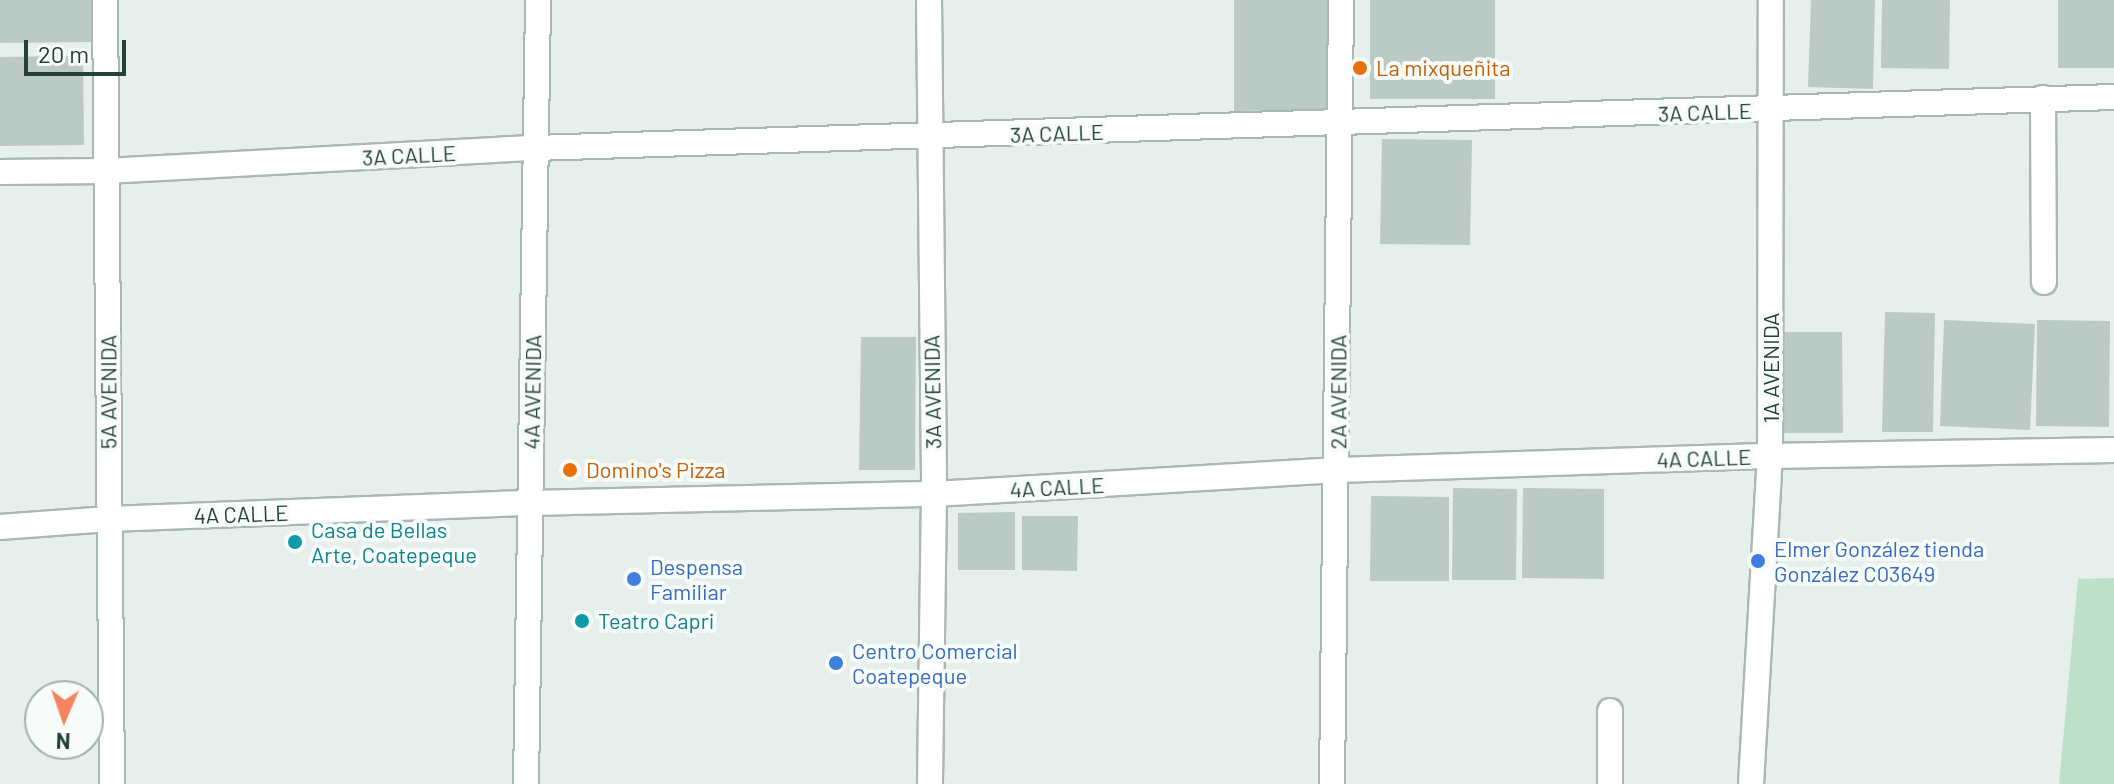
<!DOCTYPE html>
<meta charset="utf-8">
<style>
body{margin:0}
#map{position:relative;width:2114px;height:784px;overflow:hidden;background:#e6efeb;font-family:Barlow,sans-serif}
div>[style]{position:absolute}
.green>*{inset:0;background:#bfe0c8}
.building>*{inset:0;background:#bbcac4}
.roads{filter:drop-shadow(2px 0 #a8b8b2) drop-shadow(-2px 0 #a8b8b2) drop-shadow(0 2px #a8b8b2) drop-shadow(0 -2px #a8b8b2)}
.minor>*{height:24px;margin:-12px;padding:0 12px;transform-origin:12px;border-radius:12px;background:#fff}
.secondary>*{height:24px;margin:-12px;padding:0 12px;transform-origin:12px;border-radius:12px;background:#fff}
.dots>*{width:22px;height:22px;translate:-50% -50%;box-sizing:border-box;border:4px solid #f7fbf9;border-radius:50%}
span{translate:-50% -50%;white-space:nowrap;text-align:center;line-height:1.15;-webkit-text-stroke:8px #f7fbf9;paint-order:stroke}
.food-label{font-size:22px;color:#c56008}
.left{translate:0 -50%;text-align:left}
.street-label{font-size:22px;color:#24423a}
.culture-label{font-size:22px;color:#0d838f}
.shop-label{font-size:22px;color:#366cbe}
.north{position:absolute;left:24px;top:680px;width:80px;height:80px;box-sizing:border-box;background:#f7fbf9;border:2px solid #a3b1ad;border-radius:50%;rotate:182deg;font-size:22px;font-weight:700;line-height:32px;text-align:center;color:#24423a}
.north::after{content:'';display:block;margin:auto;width:28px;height:36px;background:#f4845f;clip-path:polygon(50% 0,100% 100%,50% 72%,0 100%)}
.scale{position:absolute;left:24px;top:40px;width:102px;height:36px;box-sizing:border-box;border:4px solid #24423a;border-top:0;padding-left:10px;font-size:24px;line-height:28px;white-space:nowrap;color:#24423a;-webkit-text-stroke:6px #f7fbf9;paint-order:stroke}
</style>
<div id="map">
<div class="green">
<i style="clip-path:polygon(2114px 578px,2114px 784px,2059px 784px,2078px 579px)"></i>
</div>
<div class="building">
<i style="clip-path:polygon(0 0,92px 0,92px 42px,0 43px)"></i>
<i style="clip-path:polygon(1234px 0,1333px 0,1333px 110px,1234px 111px)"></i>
<i style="clip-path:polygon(1370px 0,1495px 0,1495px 99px,1370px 99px)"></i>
<i style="clip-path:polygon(1811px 0,1875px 0,1873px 89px,1808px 87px)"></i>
<i style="clip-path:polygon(1882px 0,1950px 0,1949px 69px,1881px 68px)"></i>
<i style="clip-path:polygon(2058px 0,2114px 0,2114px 68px,2058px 68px)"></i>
<i style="clip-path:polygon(83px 56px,84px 145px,0 146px,0 57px)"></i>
<i style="clip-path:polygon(1382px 139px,1472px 140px,1470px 245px,1380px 244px)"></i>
<i style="clip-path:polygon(1885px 312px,1935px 313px,1933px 432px,1882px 432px)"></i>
<i style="clip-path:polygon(1944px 320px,2035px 324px,2030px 430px,1940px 426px)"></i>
<i style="clip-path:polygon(2037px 320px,2110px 321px,2109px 427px,2036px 426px)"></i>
<i style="clip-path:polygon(1783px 332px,1842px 332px,1843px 433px,1784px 433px)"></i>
<i style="clip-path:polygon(861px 337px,916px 337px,915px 470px,859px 470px)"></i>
<i style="clip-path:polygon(1453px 488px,1517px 489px,1516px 580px,1452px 580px)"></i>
<i style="clip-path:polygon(1523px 488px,1604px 489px,1604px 579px,1522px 578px)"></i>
<i style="clip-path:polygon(1371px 496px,1449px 497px,1449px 581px,1370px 581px)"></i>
<i style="clip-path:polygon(1015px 512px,1015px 570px,958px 570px,958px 513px)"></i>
<i style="clip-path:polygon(1022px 516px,1078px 516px,1077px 571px,1022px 570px)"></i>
</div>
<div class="roads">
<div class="minor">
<i style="left:105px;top:0;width:784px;rotate:89.49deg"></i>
<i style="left:2043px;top:98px;width:184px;rotate:89.7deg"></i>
<i style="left:0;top:172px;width:106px;rotate:-0.5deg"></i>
<i style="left:106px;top:171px;width:430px;rotate:-3.1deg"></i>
<i style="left:535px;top:148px;width:1580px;rotate:-1.85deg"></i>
<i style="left:0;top:527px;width:109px;rotate:-4.2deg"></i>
<i style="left:109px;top:519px;width:421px;rotate:-2.2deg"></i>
<i style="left:530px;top:503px;width:404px;rotate:-1.3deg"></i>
<i style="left:934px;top:494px;width:405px;rotate:-3.4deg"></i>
<i style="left:1338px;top:470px;width:432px;rotate:-1.9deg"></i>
<i style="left:1770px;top:456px;width:344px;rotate:-1deg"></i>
<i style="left:526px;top:784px;width:784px;rotate:-89.12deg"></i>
<i style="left:1610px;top:784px;width:73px;rotate:-90deg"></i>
<i style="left:1751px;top:784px;width:329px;rotate:-86.7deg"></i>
<i style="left:1770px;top:456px;width:456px;rotate:-89.9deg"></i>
</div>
<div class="secondary">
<i style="left:929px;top:0;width:494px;rotate:89.4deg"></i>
<i style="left:934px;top:494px;width:290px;rotate:90.8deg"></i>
<i style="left:1332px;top:784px;width:784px;rotate:-89.34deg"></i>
</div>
</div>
<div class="dots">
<i style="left:1360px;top:68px;background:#e8710a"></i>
<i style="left:570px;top:470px;background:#e8710a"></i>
<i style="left:295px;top:542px;background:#0f9aa8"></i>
<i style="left:1758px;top:561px;background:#3f7fe0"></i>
<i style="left:634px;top:579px;background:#3f7fe0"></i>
<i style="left:582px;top:621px;background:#0f9aa8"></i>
<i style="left:836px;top:663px;background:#3f7fe0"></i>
</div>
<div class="food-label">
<span class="left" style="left:1376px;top:68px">La mixqueñita</span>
<span class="left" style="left:586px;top:470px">Domino's Pizza</span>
</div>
<div class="street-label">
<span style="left:1705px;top:112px;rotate:-2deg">3A CALLE</span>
<span style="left:1057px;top:133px;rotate:-2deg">3A CALLE</span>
<span style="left:409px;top:155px;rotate:-3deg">3A CALLE</span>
<span style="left:1771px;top:368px;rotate:-90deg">1A AVENIDA</span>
<span style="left:108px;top:392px;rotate:-90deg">5A AVENIDA</span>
<span style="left:532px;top:392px;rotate:-89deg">4A AVENIDA</span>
<span style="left:932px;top:392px;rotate:-91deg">3A AVENIDA</span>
<span style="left:1338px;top:392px;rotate:-90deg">2A AVENIDA</span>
<span style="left:1704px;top:458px;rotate:-2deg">4A CALLE</span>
<span style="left:1057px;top:487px;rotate:-3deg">4A CALLE</span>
<span style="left:241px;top:514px;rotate:-2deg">4A CALLE</span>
</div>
<div class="culture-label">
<span class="left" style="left:311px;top:542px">Casa de Bellas<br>Arte, Coatepeque</span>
<span class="left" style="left:598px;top:621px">Teatro Capri</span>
</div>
<div class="shop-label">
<span class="left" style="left:1774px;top:561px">Elmer González tienda<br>González C03649</span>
<span class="left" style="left:650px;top:579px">Despensa<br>Familiar</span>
<span class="left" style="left:852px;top:663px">Centro Comercial<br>Coatepeque</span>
</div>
<div class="north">N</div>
<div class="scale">20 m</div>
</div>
